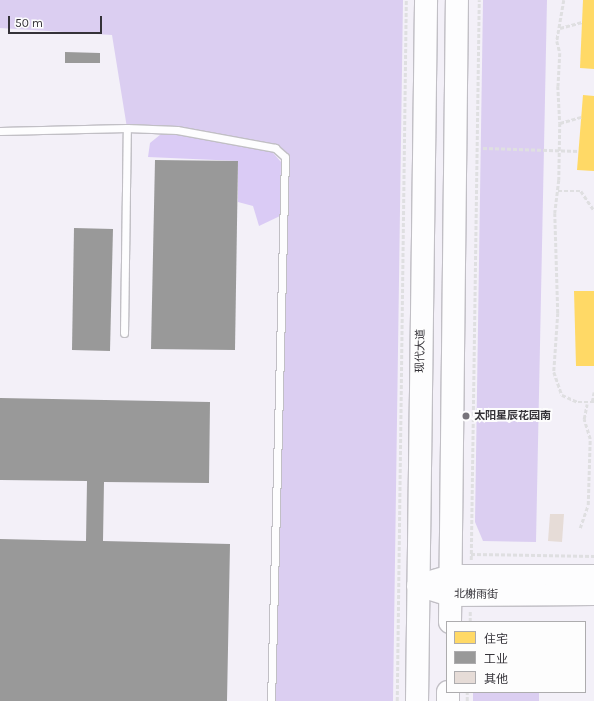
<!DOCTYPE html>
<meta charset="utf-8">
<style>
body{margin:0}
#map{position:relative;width:594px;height:701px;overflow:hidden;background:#f3f0f8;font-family:Karla,"Noto Sans SC",sans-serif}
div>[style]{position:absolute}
.green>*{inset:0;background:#dbcef1}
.forest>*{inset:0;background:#dacbf5}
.homes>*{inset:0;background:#ffd966}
.industry>*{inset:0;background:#999}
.building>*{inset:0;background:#e6dcd7}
.path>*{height:2.5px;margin-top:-1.25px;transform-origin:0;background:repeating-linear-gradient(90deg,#dfdfe1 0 4px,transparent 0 6px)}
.roads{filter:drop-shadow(1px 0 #c1bfc5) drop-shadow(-1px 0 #c1bfc5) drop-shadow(0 1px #c1bfc5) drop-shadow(0 -1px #c1bfc5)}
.service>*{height:7px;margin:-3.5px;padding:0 3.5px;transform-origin:3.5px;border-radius:3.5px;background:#fdfdfe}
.secondary>*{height:21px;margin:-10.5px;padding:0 10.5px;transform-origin:10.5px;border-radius:10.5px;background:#fdfdfe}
.primary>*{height:22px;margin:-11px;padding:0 11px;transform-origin:11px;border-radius:11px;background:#fdfdfe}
.dots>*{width:11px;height:11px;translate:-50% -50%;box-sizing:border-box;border:2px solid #fdfdfd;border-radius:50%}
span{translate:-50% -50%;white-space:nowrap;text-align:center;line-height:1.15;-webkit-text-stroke:4px #fdfdfd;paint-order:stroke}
.street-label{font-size:11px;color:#343238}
.poi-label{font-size:11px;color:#343238;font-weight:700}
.left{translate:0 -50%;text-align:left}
.legend{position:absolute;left:446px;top:621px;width:140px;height:72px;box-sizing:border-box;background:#fdfdfd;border:1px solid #adacae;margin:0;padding:5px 7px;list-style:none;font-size:12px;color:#343238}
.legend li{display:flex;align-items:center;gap:8px;height:20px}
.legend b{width:20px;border:1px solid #adacae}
.scale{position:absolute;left:8px;top:16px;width:94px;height:18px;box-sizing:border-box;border:2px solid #343238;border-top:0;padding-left:5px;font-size:12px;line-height:14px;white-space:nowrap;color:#343238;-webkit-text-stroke:3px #fdfdfd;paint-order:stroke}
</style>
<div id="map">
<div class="green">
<i style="clip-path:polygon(0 0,403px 0,393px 701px,270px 701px,281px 151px,127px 128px,112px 35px,0 28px)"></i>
<i style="clip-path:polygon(483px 0,547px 0,536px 542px,483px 541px,475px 522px)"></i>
<i style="clip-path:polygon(473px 692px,539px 692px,539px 701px,473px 701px)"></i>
</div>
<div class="forest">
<i style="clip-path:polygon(166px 130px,268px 147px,281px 162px,280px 216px,259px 226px,253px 206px,238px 202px,238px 161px,148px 157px,150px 143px)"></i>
</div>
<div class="homes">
<i style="clip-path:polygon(583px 0,594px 0,594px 69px,580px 68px)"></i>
<i style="clip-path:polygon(583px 95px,594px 96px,594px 171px,577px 170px)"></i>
<i style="clip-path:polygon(574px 291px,594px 291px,594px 366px,576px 366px)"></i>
</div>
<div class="industry">
<i style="clip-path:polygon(65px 52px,100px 53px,100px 63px,65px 63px)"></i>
<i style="clip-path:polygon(155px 160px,238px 161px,235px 350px,151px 349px)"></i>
<i style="clip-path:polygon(74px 228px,113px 229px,110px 351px,72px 350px)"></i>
<i style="clip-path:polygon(0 398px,210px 402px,209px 483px,104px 482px,103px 541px,230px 544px,227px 701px,0 701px,0 539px,86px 541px,87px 481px,0 480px)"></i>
</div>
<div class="building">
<i style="clip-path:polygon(550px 514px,564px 514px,562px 542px,548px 541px)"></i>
</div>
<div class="path">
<i style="left:564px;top:0;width:42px;rotate:99.7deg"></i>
<i style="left:557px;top:41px;width:12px;rotate:76deg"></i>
<i style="left:560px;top:53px;width:33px;rotate:93deg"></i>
<i style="left:558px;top:86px;width:37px;rotate:87deg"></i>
<i style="left:560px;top:123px;width:57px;rotate:91deg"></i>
<i style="left:559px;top:180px;width:33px;rotate:97deg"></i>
<i style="left:555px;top:213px;width:100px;rotate:88.3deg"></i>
<i style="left:558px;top:313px;width:59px;rotate:93.9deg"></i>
<i style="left:554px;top:372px;width:24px;rotate:71deg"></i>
<i style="left:562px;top:395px;width:17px;rotate:24deg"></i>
<i style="left:578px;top:402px;width:16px"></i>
<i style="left:560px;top:28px;width:23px;rotate:-15deg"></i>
<i style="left:560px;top:123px;width:22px;rotate:-16deg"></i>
<i style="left:483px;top:148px;width:96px;rotate:1.8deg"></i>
<i style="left:558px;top:191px;width:23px"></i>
<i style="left:581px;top:191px;width:23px;rotate:56deg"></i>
<i style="left:592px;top:402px;width:10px;rotate:-79deg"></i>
<i style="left:580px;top:528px;width:24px;rotate:-71deg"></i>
<i style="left:588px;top:505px;width:66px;rotate:-88.3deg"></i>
<i style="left:590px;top:439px;width:21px;rotate:-107deg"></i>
<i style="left:584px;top:419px;width:15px;rotate:-79deg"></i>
<i style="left:471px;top:554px;width:123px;rotate:0.9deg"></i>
<i style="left:471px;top:560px;width:560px;rotate:-89.18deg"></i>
<i style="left:470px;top:622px;width:11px;rotate:-90deg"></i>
<i style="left:397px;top:701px;width:701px;rotate:-89.26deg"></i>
<i style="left:467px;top:701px;width:9px;rotate:-90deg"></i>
</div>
<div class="roads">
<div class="service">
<i style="left:0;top:131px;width:127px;rotate:-1.4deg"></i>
<i style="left:127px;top:128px;width:50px;rotate:2.3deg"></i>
<i style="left:177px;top:130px;width:100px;rotate:10.4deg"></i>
<i style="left:275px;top:148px;width:13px;rotate:42deg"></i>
<i style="left:285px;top:157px;width:544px;rotate:91.47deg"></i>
<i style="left:124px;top:333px;width:205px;rotate:-89.2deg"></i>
</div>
<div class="secondary">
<i style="left:433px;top:580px;width:18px;rotate:-16deg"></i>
<i style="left:450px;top:575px;width:144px"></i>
<i style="left:417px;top:585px;width:34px;rotate:17deg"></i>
<i style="left:450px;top:595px;width:144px;rotate:-0.4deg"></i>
</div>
<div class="primary">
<i style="left:450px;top:622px;width:622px;rotate:-89.36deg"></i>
<i style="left:417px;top:701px;width:701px;rotate:-89.26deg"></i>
<i style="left:448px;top:701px;width:9px;rotate:-90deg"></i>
</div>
</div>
<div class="dots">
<i style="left:466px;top:416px;background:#77747b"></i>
</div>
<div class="street-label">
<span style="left:421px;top:351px;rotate:-89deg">现代大道</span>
<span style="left:476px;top:595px;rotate:1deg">北榭雨街</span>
</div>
<div class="poi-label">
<span class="left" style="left:474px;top:416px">太阳星辰花园南</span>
</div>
<ul class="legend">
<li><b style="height:11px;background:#ffd966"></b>住宅</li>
<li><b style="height:11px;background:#999"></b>工业</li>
<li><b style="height:11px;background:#e6dcd7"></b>其他</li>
</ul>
<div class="scale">50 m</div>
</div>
